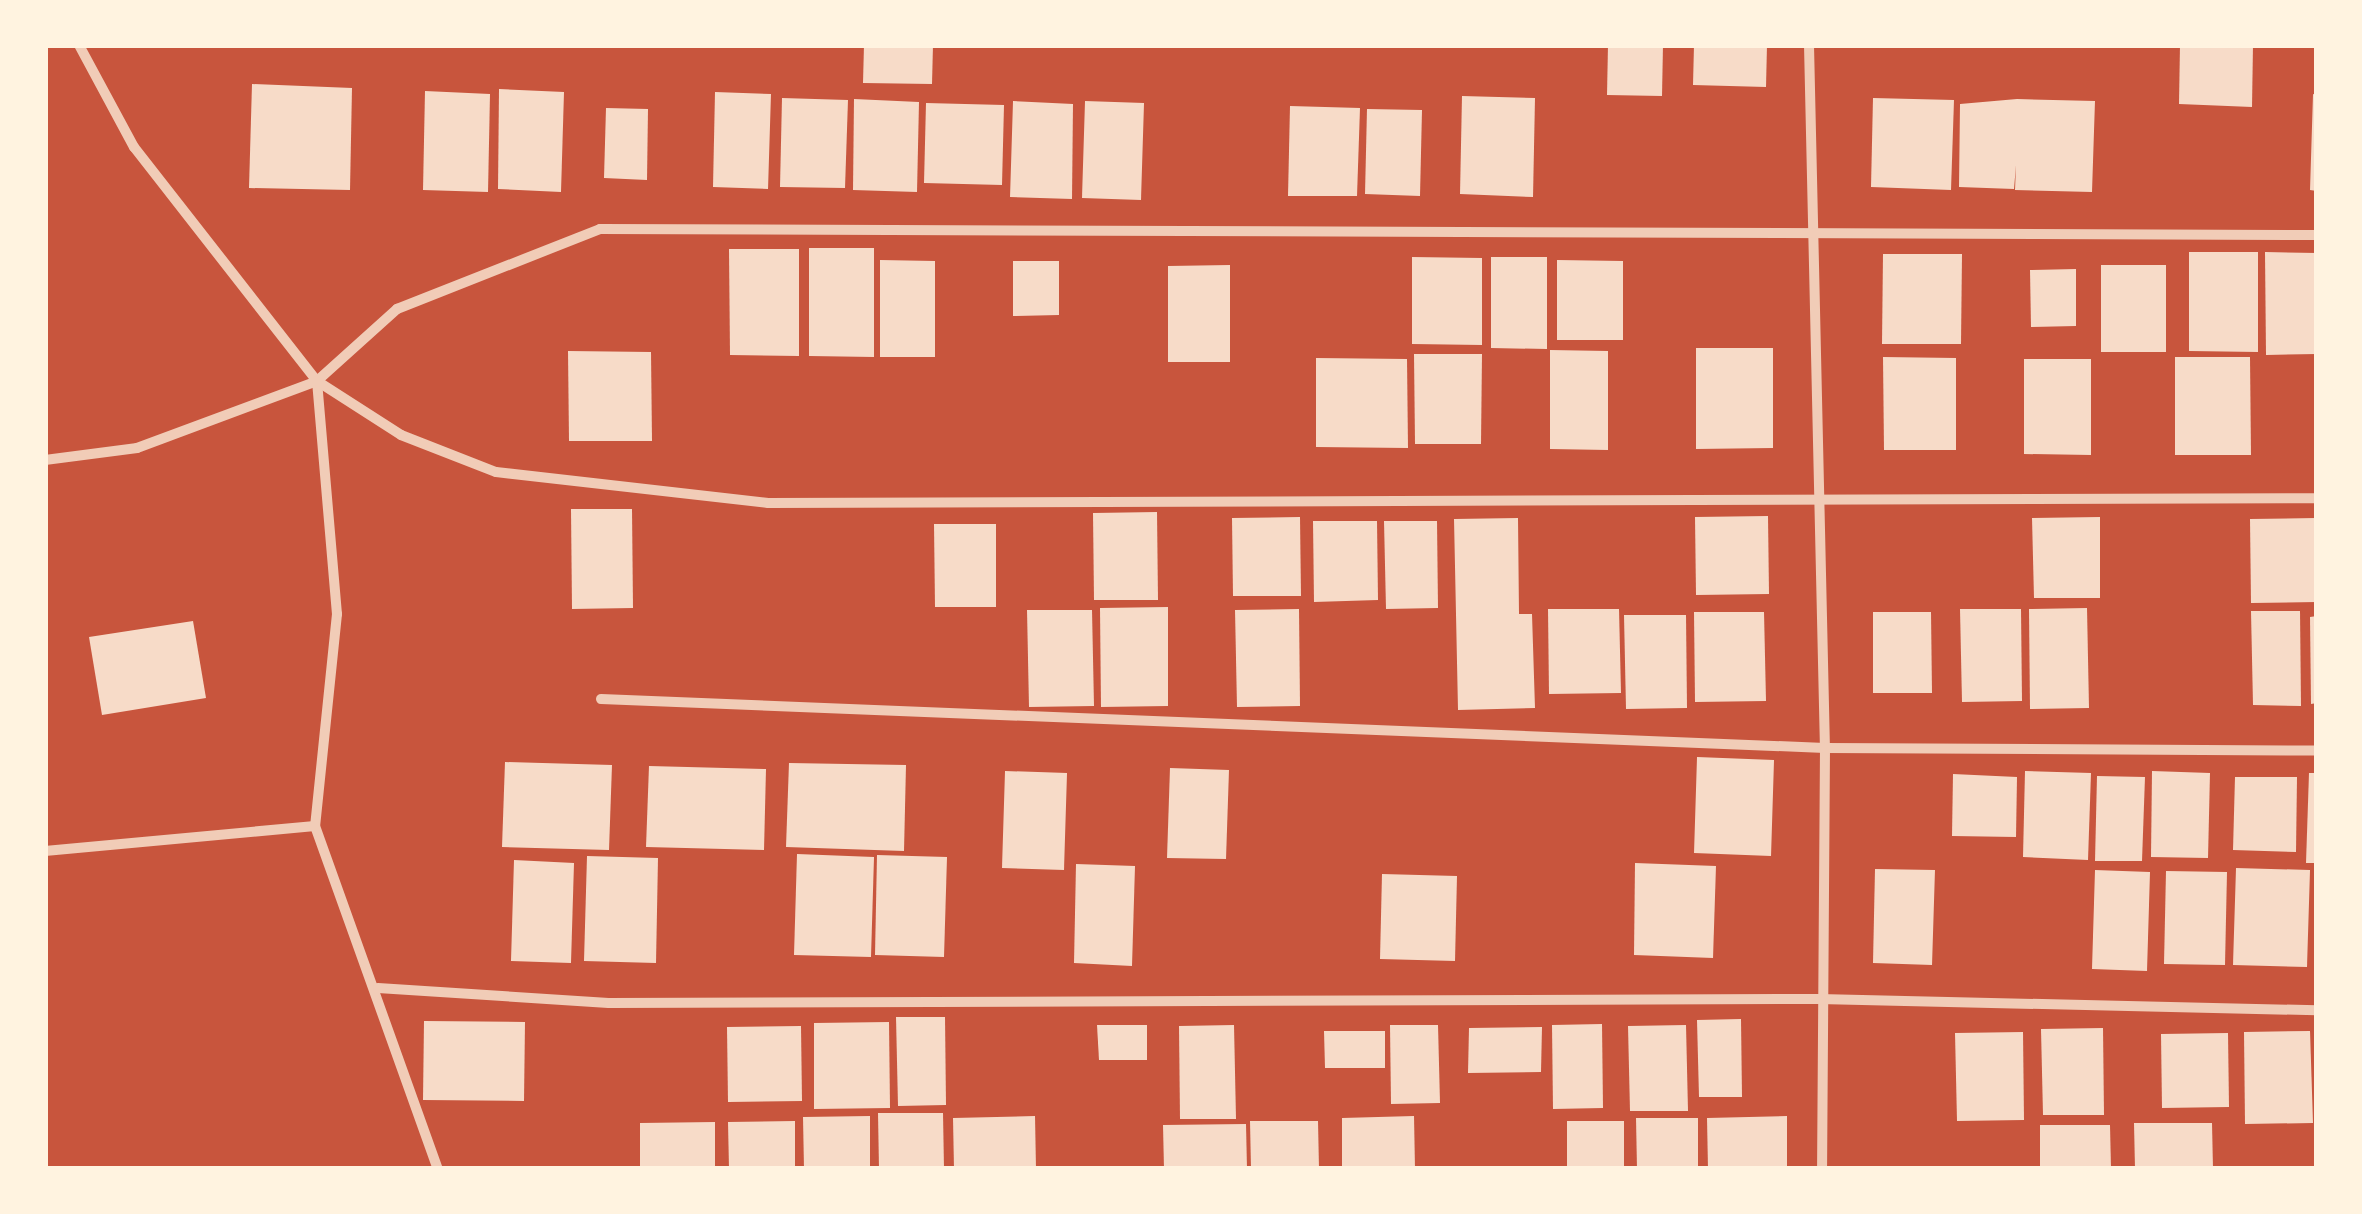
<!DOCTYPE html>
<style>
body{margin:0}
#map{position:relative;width:2362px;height:1214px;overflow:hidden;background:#c8553d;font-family:Arial,sans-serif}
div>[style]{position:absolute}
.building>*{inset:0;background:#f7dbc8}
.minor>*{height:10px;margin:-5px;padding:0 5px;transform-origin:5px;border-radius:5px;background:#f1ccb7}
span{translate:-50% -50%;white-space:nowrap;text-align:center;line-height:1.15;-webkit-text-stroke:9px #fff3e0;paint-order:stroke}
.frame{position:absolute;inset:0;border:48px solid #fff3e0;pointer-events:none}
</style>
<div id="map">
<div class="building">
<i style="clip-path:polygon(864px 45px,933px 45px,932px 84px,863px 83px)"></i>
<i style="clip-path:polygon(1608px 45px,1663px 45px,1662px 96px,1607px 95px)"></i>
<i style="clip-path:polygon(1694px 45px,1767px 45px,1766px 87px,1693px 85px)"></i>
<i style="clip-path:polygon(2180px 45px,2253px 45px,2252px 107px,2179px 104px)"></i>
<i style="clip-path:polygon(252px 84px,352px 88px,350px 190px,249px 188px)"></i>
<i style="clip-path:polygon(499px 89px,564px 92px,561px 192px,498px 189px)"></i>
<i style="clip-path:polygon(425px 91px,490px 94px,488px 192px,423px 190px)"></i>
<i style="clip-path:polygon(715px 92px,771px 94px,768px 189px,713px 187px)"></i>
<i style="clip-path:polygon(2313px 94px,2317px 95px,2317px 191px,2310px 190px)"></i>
<i style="clip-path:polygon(1462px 96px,1535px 98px,1533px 197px,1460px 194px)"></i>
<i style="clip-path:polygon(782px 98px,848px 100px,845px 188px,780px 187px)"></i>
<i style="clip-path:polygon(1873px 98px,1954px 100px,1951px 190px,1871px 187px)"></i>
<i style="clip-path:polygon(854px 99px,919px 102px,917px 192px,853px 190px)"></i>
<i style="clip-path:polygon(2017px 99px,2095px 101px,2092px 192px,2015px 190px,2016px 165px,2014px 189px,1959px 187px,1960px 104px)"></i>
<i style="clip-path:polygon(1013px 101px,1073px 104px,1072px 199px,1010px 197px)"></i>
<i style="clip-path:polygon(1085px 101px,1144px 103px,1141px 200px,1082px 198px)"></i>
<i style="clip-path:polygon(926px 103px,1004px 105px,1002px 185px,924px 183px)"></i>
<i style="clip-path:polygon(1290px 106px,1360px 108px,1357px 196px,1288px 196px)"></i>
<i style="clip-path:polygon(606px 108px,648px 109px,647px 180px,604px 178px)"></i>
<i style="clip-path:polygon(1367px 109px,1422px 110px,1420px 196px,1365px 194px)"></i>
<i style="clip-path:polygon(809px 248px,874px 248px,874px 357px,809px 356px)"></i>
<i style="clip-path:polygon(729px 249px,799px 249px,799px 356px,730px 355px)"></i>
<i style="clip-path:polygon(2189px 252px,2258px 252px,2258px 352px,2189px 351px)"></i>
<i style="clip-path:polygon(2265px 252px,2317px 253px,2317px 354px,2266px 355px)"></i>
<i style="clip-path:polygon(1883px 254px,1962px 254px,1961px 344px,1882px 344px)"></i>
<i style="clip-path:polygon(1412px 257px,1482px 258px,1482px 345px,1412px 344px)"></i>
<i style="clip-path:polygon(1491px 257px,1547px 257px,1547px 349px,1491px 348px)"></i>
<i style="clip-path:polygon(880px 260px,935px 261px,935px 357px,880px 357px)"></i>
<i style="clip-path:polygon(1557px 260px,1623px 261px,1623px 340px,1557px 340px)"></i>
<i style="clip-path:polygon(1013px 261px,1059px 261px,1059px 315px,1013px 316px)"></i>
<i style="clip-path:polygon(1230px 265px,1230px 362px,1168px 362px,1168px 266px)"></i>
<i style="clip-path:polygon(2101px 265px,2166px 265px,2166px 352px,2101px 352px)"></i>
<i style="clip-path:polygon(2076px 269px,2076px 326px,2031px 327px,2030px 270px)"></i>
<i style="clip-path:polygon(1696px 348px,1773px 348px,1773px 448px,1696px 449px)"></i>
<i style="clip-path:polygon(1550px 350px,1608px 351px,1608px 450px,1550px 449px)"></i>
<i style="clip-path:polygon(568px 351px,651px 352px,652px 441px,569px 441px)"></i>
<i style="clip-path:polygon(1414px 354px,1482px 354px,1481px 444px,1415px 444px)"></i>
<i style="clip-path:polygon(1883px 357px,1956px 358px,1956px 450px,1884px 450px)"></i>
<i style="clip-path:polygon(2175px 357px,2250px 357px,2251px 455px,2175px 455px)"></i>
<i style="clip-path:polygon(1316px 358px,1407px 359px,1408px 448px,1316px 447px)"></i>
<i style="clip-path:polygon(2024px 359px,2091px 359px,2091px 455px,2024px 454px)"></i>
<i style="clip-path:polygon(571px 509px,632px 509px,633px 608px,572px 609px)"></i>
<i style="clip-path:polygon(1157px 512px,1158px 600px,1094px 600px,1093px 513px)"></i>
<i style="clip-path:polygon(1768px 516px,1769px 594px,1696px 595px,1695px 517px)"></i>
<i style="clip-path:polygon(1300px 517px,1301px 596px,1233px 596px,1232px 518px)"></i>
<i style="clip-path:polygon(2100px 517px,2100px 598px,2034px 598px,2032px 518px)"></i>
<i style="clip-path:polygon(1518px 518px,1519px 614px,1532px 614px,1535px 708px,1458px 710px,1454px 519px)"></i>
<i style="clip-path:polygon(2316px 518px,2317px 602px,2251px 603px,2250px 519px)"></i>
<i style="clip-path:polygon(1313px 521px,1377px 521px,1378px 600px,1314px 602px)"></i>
<i style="clip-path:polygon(1384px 521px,1437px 521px,1438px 608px,1386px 609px)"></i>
<i style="clip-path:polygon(934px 524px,996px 524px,996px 607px,935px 607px)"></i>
<i style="clip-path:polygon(1168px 607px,1168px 706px,1101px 707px,1100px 608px)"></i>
<i style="clip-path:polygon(2087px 608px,2089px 708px,2030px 709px,2029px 609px)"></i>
<i style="clip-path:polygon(1299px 609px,1300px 706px,1237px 707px,1235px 610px)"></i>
<i style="clip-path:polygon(1548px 609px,1619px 609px,1621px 693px,1549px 694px)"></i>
<i style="clip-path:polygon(1960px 609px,2021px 609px,2022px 701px,1962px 702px)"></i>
<i style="clip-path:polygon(1027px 610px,1092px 610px,1094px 706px,1029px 707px)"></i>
<i style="clip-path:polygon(2251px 611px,2300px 611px,2301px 706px,2253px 705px)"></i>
<i style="clip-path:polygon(1694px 612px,1764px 612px,1766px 701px,1695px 702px)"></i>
<i style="clip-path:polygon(1873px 612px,1931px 612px,1932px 693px,1873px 693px)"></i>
<i style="clip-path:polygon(1624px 615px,1686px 615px,1687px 708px,1626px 709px)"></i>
<i style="clip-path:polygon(2317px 616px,2317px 703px,2311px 704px,2310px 617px)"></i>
<i style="clip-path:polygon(193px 621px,206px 698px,102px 715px,89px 637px)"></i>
<i style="clip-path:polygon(1697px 757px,1774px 760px,1771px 856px,1694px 853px)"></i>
<i style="clip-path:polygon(505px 762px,612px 765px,609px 850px,502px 847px)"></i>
<i style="clip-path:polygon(789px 763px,906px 765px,904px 851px,786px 847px)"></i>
<i style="clip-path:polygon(649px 766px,766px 769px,764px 850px,646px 847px)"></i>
<i style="clip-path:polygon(1170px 768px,1229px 770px,1226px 859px,1167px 858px)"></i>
<i style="clip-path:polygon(1005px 771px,1067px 773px,1064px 870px,1002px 868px)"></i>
<i style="clip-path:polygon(2025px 771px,2091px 773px,2088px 860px,2023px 857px)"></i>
<i style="clip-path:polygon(2152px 771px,2210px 773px,2208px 858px,2151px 857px)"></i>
<i style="clip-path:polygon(2309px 773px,2317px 773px,2317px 863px,2306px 863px)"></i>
<i style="clip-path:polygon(1953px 774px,2017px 777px,2016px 837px,1952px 836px)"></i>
<i style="clip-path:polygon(2097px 776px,2145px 777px,2142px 861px,2095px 861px)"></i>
<i style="clip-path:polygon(2235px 777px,2297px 777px,2296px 852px,2233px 850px)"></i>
<i style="clip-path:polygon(797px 854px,874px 857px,871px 957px,794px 955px)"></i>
<i style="clip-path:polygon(877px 855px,947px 857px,944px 957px,875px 955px)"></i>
<i style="clip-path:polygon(587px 856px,658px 858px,656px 963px,584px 961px)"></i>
<i style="clip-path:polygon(514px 860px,574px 863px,571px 963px,511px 961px)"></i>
<i style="clip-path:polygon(1635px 863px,1716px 866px,1713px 958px,1634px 955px)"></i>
<i style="clip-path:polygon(1076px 864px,1135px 866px,1132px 966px,1074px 963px)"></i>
<i style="clip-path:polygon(2236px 868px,2310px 870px,2307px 967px,2233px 965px)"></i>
<i style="clip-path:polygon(1875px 869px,1935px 870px,1932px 965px,1873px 963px)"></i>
<i style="clip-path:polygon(2095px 870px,2150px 872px,2147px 971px,2092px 969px)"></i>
<i style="clip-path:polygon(2166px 871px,2227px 872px,2225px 965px,2164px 964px)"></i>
<i style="clip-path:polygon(1382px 874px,1457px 876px,1455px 961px,1380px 959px)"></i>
<i style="clip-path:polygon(896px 1017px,945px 1017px,946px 1105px,898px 1106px)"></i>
<i style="clip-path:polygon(1741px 1019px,1742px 1097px,1699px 1097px,1697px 1020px)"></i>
<i style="clip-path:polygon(424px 1021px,525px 1022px,524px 1101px,423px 1100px)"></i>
<i style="clip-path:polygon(889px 1022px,890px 1108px,814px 1109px,814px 1023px)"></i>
<i style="clip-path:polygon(1602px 1024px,1603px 1108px,1553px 1109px,1552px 1025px)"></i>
<i style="clip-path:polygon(1097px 1025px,1147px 1025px,1147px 1060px,1099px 1060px)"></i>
<i style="clip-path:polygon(1234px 1025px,1236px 1119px,1180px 1119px,1179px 1026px)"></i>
<i style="clip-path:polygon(1390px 1025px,1438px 1025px,1440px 1103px,1391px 1104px)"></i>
<i style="clip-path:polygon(1686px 1025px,1688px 1111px,1630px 1111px,1628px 1026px)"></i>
<i style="clip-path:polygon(801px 1026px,802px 1101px,728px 1102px,727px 1027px)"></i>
<i style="clip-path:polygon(1542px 1027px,1541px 1072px,1468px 1073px,1469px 1028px)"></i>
<i style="clip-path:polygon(2103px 1028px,2104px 1115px,2043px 1115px,2041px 1029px)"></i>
<i style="clip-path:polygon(1324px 1031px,1385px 1031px,1385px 1068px,1325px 1068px)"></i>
<i style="clip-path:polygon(2310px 1031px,2313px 1123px,2245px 1124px,2244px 1032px)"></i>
<i style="clip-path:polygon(2023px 1032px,2024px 1120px,1957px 1121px,1955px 1033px)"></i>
<i style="clip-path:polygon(2228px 1033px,2229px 1107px,2162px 1108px,2161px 1034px)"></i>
<i style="clip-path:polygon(878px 1113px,943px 1113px,944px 1169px,879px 1169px)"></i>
<i style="clip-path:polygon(870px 1116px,870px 1169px,804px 1169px,803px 1117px)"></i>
<i style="clip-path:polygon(1035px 1116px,1036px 1169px,954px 1169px,953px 1118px)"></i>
<i style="clip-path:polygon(1414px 1116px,1415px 1169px,1342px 1169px,1342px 1118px)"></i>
<i style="clip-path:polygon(1787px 1116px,1787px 1169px,1708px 1169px,1707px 1118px)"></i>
<i style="clip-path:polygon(1636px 1118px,1698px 1118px,1698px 1169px,1637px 1169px)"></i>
<i style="clip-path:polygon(795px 1121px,795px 1169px,729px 1169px,728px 1122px)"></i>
<i style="clip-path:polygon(1250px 1121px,1318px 1121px,1319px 1169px,1251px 1169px)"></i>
<i style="clip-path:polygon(1567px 1121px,1624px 1121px,1624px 1169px,1567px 1169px)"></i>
<i style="clip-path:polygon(715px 1122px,715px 1169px,640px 1169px,640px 1123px)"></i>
<i style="clip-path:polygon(2134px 1123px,2212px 1123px,2213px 1169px,2135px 1169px)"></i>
<i style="clip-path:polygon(1246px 1124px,1247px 1169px,1164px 1169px,1163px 1125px)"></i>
<i style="clip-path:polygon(2040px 1125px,2110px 1125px,2111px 1169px,2040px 1169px)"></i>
</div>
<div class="minor">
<i style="left:79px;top:45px;width:116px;rotate:61.7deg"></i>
<i style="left:134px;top:147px;width:297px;rotate:52deg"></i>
<i style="left:317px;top:381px;width:234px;rotate:85.1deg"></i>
<i style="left:337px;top:614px;width:213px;rotate:95.9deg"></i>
<i style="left:315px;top:826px;width:364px;rotate:70.3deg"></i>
<i style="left:1809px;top:45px;width:703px;rotate:88.7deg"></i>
<i style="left:1825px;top:748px;width:421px;rotate:90.4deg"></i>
<i style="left:317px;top:381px;width:108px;rotate:-42deg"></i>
<i style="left:397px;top:309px;width:218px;rotate:-21.5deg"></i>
<i style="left:600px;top:229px;width:1717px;rotate:0.2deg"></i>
<i style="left:45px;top:460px;width:93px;rotate:-7.4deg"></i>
<i style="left:137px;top:448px;width:192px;rotate:-20.4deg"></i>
<i style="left:317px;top:381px;width:100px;rotate:32.7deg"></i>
<i style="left:401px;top:435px;width:102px;rotate:21.3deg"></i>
<i style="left:496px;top:472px;width:274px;rotate:6.5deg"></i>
<i style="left:768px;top:503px;width:1549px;rotate:-0.18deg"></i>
<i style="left:601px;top:699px;width:1225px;rotate:2.29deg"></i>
<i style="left:1825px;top:748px;width:492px;rotate:0.3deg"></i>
<i style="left:45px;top:851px;width:271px;rotate:-5.3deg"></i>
<i style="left:378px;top:988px;width:231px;rotate:3.7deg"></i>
<i style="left:609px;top:1003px;width:1210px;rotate:-0.19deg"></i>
<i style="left:1819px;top:999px;width:498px;rotate:1.3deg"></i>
</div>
<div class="frame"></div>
</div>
